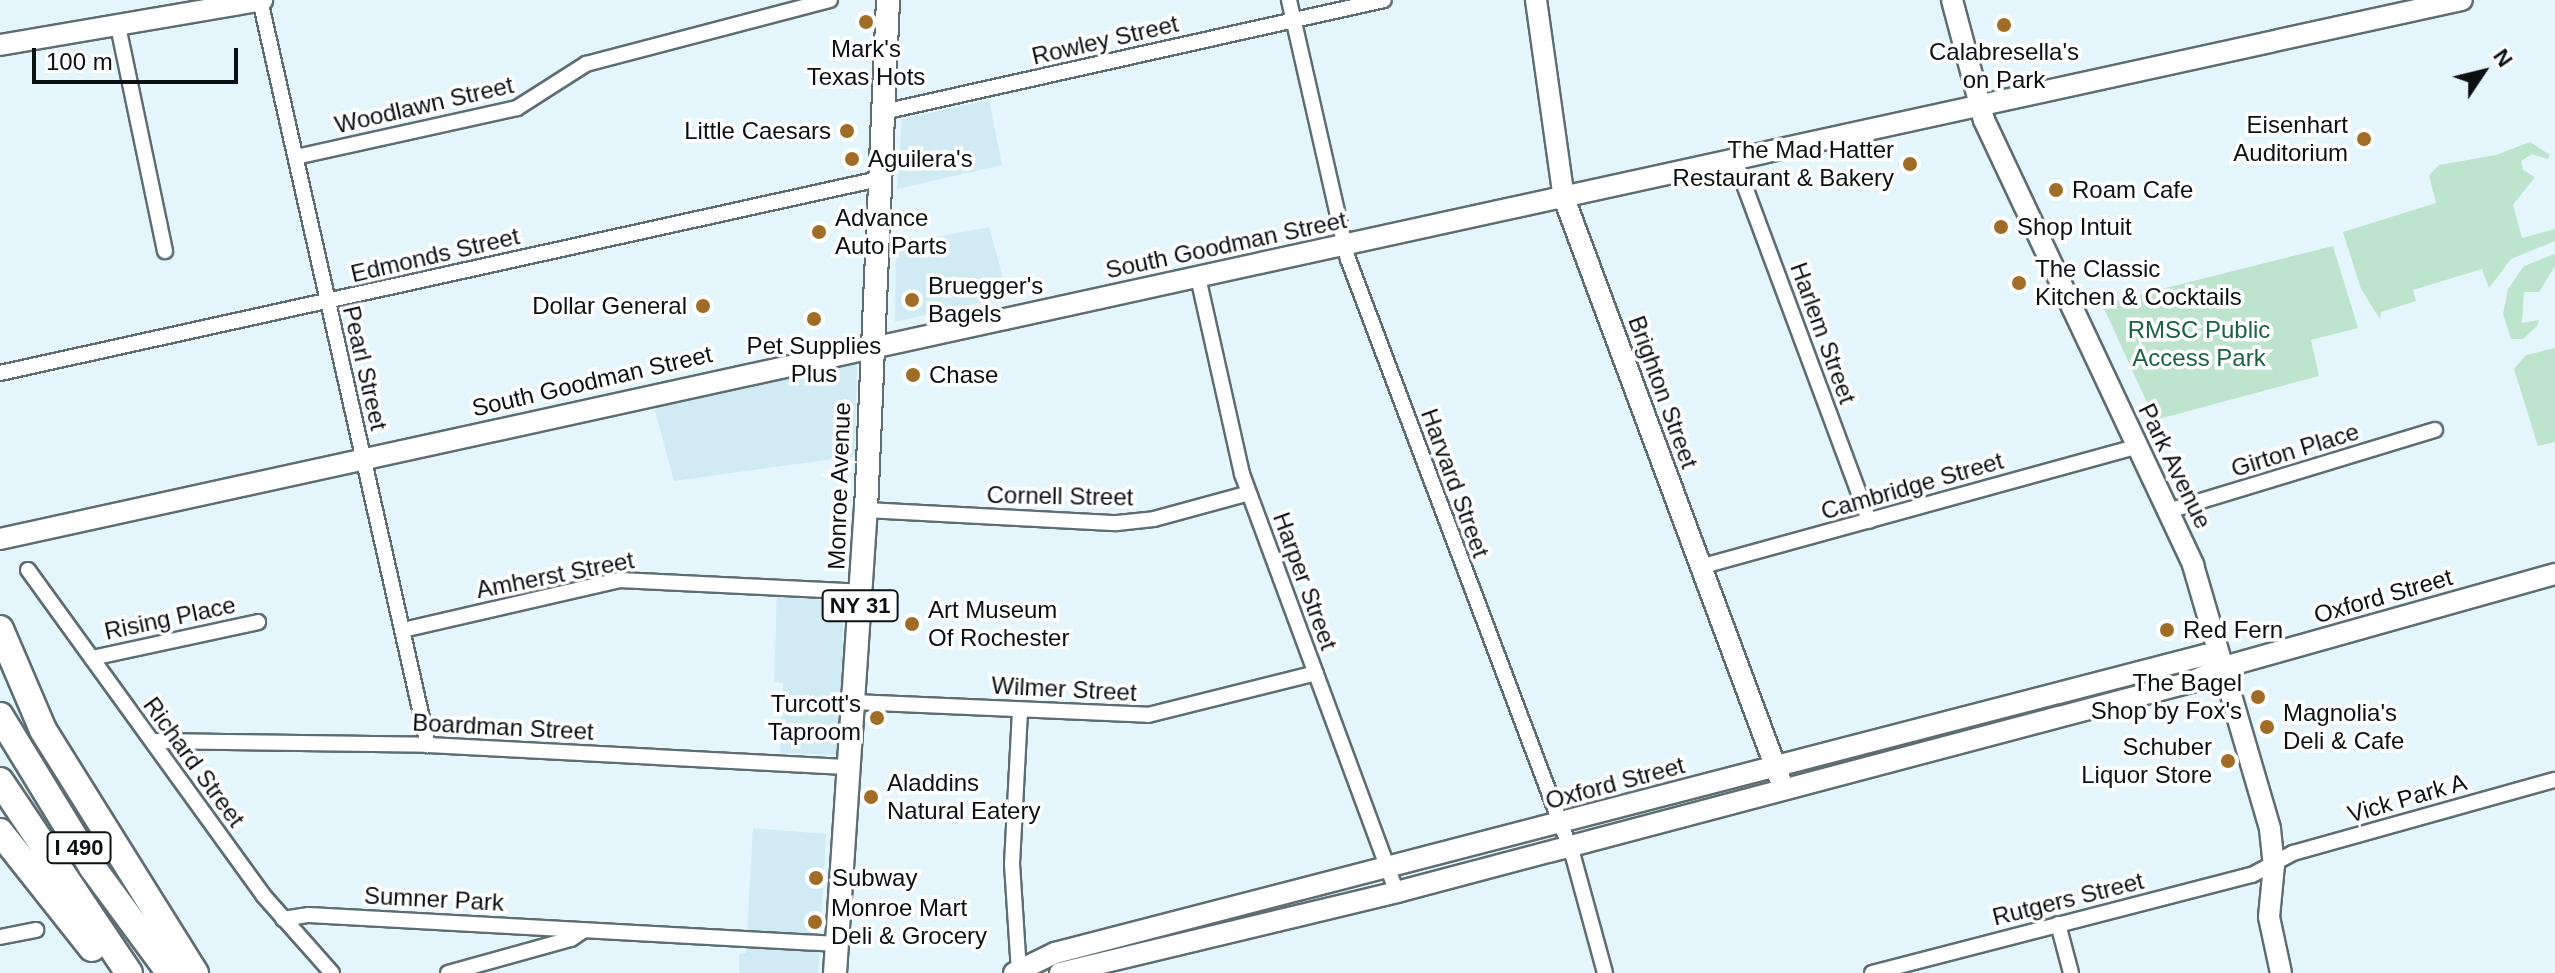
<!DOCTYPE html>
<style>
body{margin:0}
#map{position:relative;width:2555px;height:973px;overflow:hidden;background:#e4f6fc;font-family:Helvetica,sans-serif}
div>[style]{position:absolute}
.built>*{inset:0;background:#d0ebf4}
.green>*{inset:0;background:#bde4cd}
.roads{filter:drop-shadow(2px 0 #5d6d72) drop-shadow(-2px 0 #5d6d72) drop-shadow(0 2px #5d6d72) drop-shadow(0 -2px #5d6d72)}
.street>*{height:14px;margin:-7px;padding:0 7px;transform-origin:7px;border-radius:7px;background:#fff}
.secondary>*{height:20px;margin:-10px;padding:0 10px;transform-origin:10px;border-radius:10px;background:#fff}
.primary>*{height:22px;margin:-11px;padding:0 11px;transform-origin:11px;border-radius:11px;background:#fff}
.highway>*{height:26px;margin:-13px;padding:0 13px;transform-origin:13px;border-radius:13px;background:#fff}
.dots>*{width:22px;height:22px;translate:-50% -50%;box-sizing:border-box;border:4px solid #fff;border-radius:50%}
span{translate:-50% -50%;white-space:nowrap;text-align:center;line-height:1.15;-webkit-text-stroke:7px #fff;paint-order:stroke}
.shield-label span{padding:2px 6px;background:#fff;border:2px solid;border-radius:6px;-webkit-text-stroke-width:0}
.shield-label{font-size:22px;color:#0b1113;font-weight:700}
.street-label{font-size:24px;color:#0b1113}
.poi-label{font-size:24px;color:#0b1113}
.right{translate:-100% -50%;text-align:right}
.left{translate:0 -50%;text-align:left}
.park-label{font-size:24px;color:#1c6242}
.north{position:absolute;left:2443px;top:32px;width:80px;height:80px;-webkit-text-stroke:6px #fff;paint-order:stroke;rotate:55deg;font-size:22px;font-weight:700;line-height:32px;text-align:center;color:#0b1113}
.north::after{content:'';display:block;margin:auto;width:28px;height:36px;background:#0b1113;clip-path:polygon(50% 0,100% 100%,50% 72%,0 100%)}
.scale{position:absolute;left:32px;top:48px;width:206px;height:36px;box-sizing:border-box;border:4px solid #0b1113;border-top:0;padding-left:10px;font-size:24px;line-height:28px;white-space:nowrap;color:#0b1113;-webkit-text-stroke:6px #fff;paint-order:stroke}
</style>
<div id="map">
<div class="built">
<i style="clip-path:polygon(989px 100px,1002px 165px,897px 189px,902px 119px)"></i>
<i style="clip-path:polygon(989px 227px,1008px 296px,895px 322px,896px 245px)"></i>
<i style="clip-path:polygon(857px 360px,855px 456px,674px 481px,654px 407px)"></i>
<i style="clip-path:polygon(777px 595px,843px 602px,842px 755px,780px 753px,783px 683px,774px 682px)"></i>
<i style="clip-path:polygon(753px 828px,826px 834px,818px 973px,739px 973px,739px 954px,746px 953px)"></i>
</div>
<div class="green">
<i style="clip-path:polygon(2530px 142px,2550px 155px,2548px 159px,2532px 154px,2521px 161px,2523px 170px,2535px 177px,2513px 205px,2522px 238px,2555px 229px,2555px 241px,2511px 259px,2489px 288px,2482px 269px,2413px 290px,2416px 301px,2381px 312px,2380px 319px,2361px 289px,2343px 232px,2436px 203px,2429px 175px,2439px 165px,2496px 155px)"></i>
<i style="clip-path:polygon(2333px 246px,2358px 328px,2311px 340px,2319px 376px,2155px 420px,2102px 304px)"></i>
<i style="clip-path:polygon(2555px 254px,2555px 266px,2539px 292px,2524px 292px,2522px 323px,2539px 320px,2537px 326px,2523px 339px,2511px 339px,2503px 314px,2508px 289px,2524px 266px)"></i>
<i style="clip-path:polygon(2555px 348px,2555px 442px,2538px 446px,2514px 369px,2526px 355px)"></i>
</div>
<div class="roads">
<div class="street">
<i style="left:260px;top:0;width:764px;rotate:77.29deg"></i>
<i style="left:1289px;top:0;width:266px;rotate:77.2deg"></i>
<i style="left:1348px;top:259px;width:638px;rotate:69.35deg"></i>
<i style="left:1573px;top:856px;width:121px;rotate:74.7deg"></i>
<i style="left:118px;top:26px;width:230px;rotate:78.2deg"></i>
<i style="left:883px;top:112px;width:513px;rotate:-12.6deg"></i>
<i style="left:296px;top:157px;width:226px;rotate:-12.5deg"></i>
<i style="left:517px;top:108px;width:82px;rotate:-32.5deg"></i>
<i style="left:586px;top:64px;width:252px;rotate:-14.7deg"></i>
<i style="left:1735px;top:160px;width:385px;rotate:69.6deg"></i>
<i style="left:1198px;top:277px;width:202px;rotate:77.4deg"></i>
<i style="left:1242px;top:474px;width:446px;rotate:69.7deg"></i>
<i style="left:0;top:373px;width:900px;rotate:-12.45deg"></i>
<i style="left:866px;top:510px;width:251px;rotate:3deg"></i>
<i style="left:1117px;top:523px;width:37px;rotate:-6deg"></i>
<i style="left:1154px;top:519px;width:98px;rotate:-15.3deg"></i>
<i style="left:2168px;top:511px;width:279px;rotate:-16.9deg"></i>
<i style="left:1700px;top:567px;width:452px;rotate:-15.4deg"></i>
<i style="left:28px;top:570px;width:401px;rotate:54.1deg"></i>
<i style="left:263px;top:895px;width:104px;rotate:48.5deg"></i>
<i style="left:403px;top:630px;width:222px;rotate:-13deg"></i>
<i style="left:619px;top:580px;width:242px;rotate:2.8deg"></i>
<i style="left:92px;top:658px;width:170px;rotate:-12.2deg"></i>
<i style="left:853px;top:702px;width:295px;rotate:2.5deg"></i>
<i style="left:1148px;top:715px;width:173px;rotate:-14deg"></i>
<i style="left:153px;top:741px;width:275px;rotate:0.8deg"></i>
<i style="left:428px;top:745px;width:423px;rotate:3deg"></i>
<i style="left:283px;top:919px;width:26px;rotate:-9deg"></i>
<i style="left:309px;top:915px;width:529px;rotate:3.14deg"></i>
<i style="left:2058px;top:924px;width:51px;rotate:75.1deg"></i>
<i style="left:0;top:937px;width:37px;rotate:-11deg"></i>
<i style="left:1019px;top:972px;width:108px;rotate:-93.7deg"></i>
<i style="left:1012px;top:864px;width:155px;rotate:-87deg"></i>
<i style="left:448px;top:973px;width:128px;rotate:-15.5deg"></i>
<i style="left:571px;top:939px;width:14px;rotate:-34deg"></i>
<i style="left:1872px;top:973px;width:392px;rotate:-14.5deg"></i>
<i style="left:2252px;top:875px;width:47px;rotate:-28.2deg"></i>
<i style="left:2293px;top:853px;width:272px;rotate:-15.6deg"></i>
</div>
<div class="secondary">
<i style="left:1536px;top:0;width:200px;rotate:82deg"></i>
<i style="left:1564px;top:198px;width:620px;rotate:69.61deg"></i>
<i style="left:1952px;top:0;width:124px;rotate:75.1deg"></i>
<i style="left:1984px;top:120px;width:492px;rotate:64.8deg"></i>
<i style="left:2193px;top:565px;width:275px;rotate:73.7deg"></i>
<i style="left:2270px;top:829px;width:36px;rotate:84deg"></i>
<i style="left:2274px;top:865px;width:52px;rotate:95.5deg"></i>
<i style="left:2269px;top:917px;width:57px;rotate:77.9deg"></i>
<i style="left:0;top:45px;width:266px;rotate:-9.7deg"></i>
<i style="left:0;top:539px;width:2520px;rotate:-12.35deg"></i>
<i style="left:1014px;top:973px;width:46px;rotate:-26deg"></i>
<i style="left:1055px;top:953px;width:1188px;rotate:-14.53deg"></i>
<i style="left:2205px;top:655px;width:22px;rotate:32deg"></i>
<i style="left:1060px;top:973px;width:347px;rotate:-13.5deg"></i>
<i style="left:1397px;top:892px;width:821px;rotate:-14.81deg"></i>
<i style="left:2191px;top:682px;width:36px;rotate:-24deg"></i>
<i style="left:2224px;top:667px;width:344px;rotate:-15.7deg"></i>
</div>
<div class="primary">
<i style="left:835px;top:973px;width:464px;rotate:-86.2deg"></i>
<i style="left:866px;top:510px;width:510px;rotate:-87.53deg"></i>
</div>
<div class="highway">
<i style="left:0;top:629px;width:110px;rotate:66.9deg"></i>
<i style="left:43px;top:730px;width:287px;rotate:58deg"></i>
<i style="left:0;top:716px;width:177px;rotate:58.6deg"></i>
<i style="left:92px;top:867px;width:132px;rotate:53.7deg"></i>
<i style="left:0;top:781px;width:231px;rotate:56.1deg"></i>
<i style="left:0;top:832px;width:148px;rotate:51.6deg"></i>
</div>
</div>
<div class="dots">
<i style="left:866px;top:22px;background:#a16c25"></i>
<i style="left:2004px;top:25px;background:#a16c25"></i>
<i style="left:847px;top:131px;background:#a16c25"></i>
<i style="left:2364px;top:139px;background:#a16c25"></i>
<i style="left:852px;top:159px;background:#a16c25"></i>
<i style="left:1910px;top:164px;background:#a16c25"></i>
<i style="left:2056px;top:190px;background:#a16c25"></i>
<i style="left:2001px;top:227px;background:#a16c25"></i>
<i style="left:819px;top:232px;background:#a16c25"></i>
<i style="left:2019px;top:283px;background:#a16c25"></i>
<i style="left:912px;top:300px;background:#a16c25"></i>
<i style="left:703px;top:306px;background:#a16c25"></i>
<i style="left:814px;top:319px;background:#a16c25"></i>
<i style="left:913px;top:375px;background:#a16c25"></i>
<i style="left:912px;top:624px;background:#a16c25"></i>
<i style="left:2167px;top:630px;background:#a16c25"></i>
<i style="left:2258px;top:697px;background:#a16c25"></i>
<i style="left:877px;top:718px;background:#a16c25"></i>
<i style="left:2267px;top:727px;background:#a16c25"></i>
<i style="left:2228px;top:761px;background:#a16c25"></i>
<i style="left:871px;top:797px;background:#a16c25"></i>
<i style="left:816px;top:878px;background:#a16c25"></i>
<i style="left:815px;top:922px;background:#a16c25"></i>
</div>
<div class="shield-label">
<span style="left:860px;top:606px">NY 31</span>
<span style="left:79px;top:848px">I 490</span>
</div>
<div class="street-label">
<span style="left:1105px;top:40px;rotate:-13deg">Rowley Street</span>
<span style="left:424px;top:105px;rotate:-13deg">Woodlawn Street</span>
<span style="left:1226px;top:245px;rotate:-12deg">South Goodman Street</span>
<span style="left:435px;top:255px;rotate:-13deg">Edmonds Street</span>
<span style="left:1823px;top:333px;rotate:70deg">Harlem Street</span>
<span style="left:365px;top:368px;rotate:77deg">Pearl Street</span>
<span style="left:592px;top:381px;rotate:-13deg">South Goodman Street</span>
<span style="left:1663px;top:392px;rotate:70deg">Brighton Street</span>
<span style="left:2295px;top:450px;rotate:-17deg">Girton Place</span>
<span style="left:2175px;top:466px;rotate:64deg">Park Avenue</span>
<span style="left:1455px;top:483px;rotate:70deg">Harvard Street</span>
<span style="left:839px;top:486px;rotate:-88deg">Monroe Avenue</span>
<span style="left:1912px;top:486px;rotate:-16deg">Cambridge Street</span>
<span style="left:1060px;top:496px;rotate:1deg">Cornell Street</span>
<span style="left:555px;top:575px;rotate:-11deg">Amherst Street</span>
<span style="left:1305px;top:581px;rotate:70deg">Harper Street</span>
<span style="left:2383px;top:596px;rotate:-16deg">Oxford Street</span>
<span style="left:170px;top:618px;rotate:-12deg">Rising Place</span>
<span style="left:1064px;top:689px;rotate:3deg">Wilmer Street</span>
<span style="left:503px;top:727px;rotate:3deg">Boardman Street</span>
<span style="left:194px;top:762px;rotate:54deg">Richard Street</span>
<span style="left:1615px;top:783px;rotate:-15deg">Oxford Street</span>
<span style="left:2407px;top:798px;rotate:-16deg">Vick Park A</span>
<span style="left:434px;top:899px;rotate:3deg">Sumner Park</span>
<span style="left:2068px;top:899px;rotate:-14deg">Rutgers Street</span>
</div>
<div class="poi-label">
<span style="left:866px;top:63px">Mark's<br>Texas Hots</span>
<span style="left:2004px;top:66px">Calabresella's<br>on Park</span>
<span class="right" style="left:2348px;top:139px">Eisenhart<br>Auditorium</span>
<span class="right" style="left:831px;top:131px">Little Caesars</span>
<span class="right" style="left:1894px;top:164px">The Mad Hatter<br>Restaurant &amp; Bakery</span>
<span class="left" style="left:868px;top:159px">Aguilera's</span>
<span class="left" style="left:2072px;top:190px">Roam Cafe</span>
<span class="left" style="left:835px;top:232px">Advance<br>Auto Parts</span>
<span class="left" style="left:2017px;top:227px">Shop Intuit</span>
<span class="left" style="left:2035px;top:283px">The Classic<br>Kitchen &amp; Cocktails</span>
<span class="left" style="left:928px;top:300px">Bruegger's<br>Bagels</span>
<span class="right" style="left:687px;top:306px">Dollar General</span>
<span style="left:814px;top:360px">Pet Supplies<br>Plus</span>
<span class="left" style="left:929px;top:375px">Chase</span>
<span class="left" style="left:928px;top:624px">Art Museum<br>Of Rochester</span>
<span class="left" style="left:2183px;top:630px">Red Fern</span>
<span class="right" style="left:2242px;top:697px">The Bagel<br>Shop by Fox's</span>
<span class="right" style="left:861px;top:718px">Turcott's<br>Taproom</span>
<span class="left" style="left:2283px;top:727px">Magnolia's<br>Deli &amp; Cafe</span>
<span class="right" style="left:2212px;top:761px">Schuber<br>Liquor Store</span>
<span class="left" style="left:887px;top:797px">Aladdins<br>Natural Eatery</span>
<span class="left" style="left:832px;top:878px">Subway</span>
<span class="left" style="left:831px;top:922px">Monroe Mart<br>Deli &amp; Grocery</span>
</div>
<div class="park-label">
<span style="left:2199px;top:344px">RMSC Public<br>Access Park</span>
</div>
<div class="north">N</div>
<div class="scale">100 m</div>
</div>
